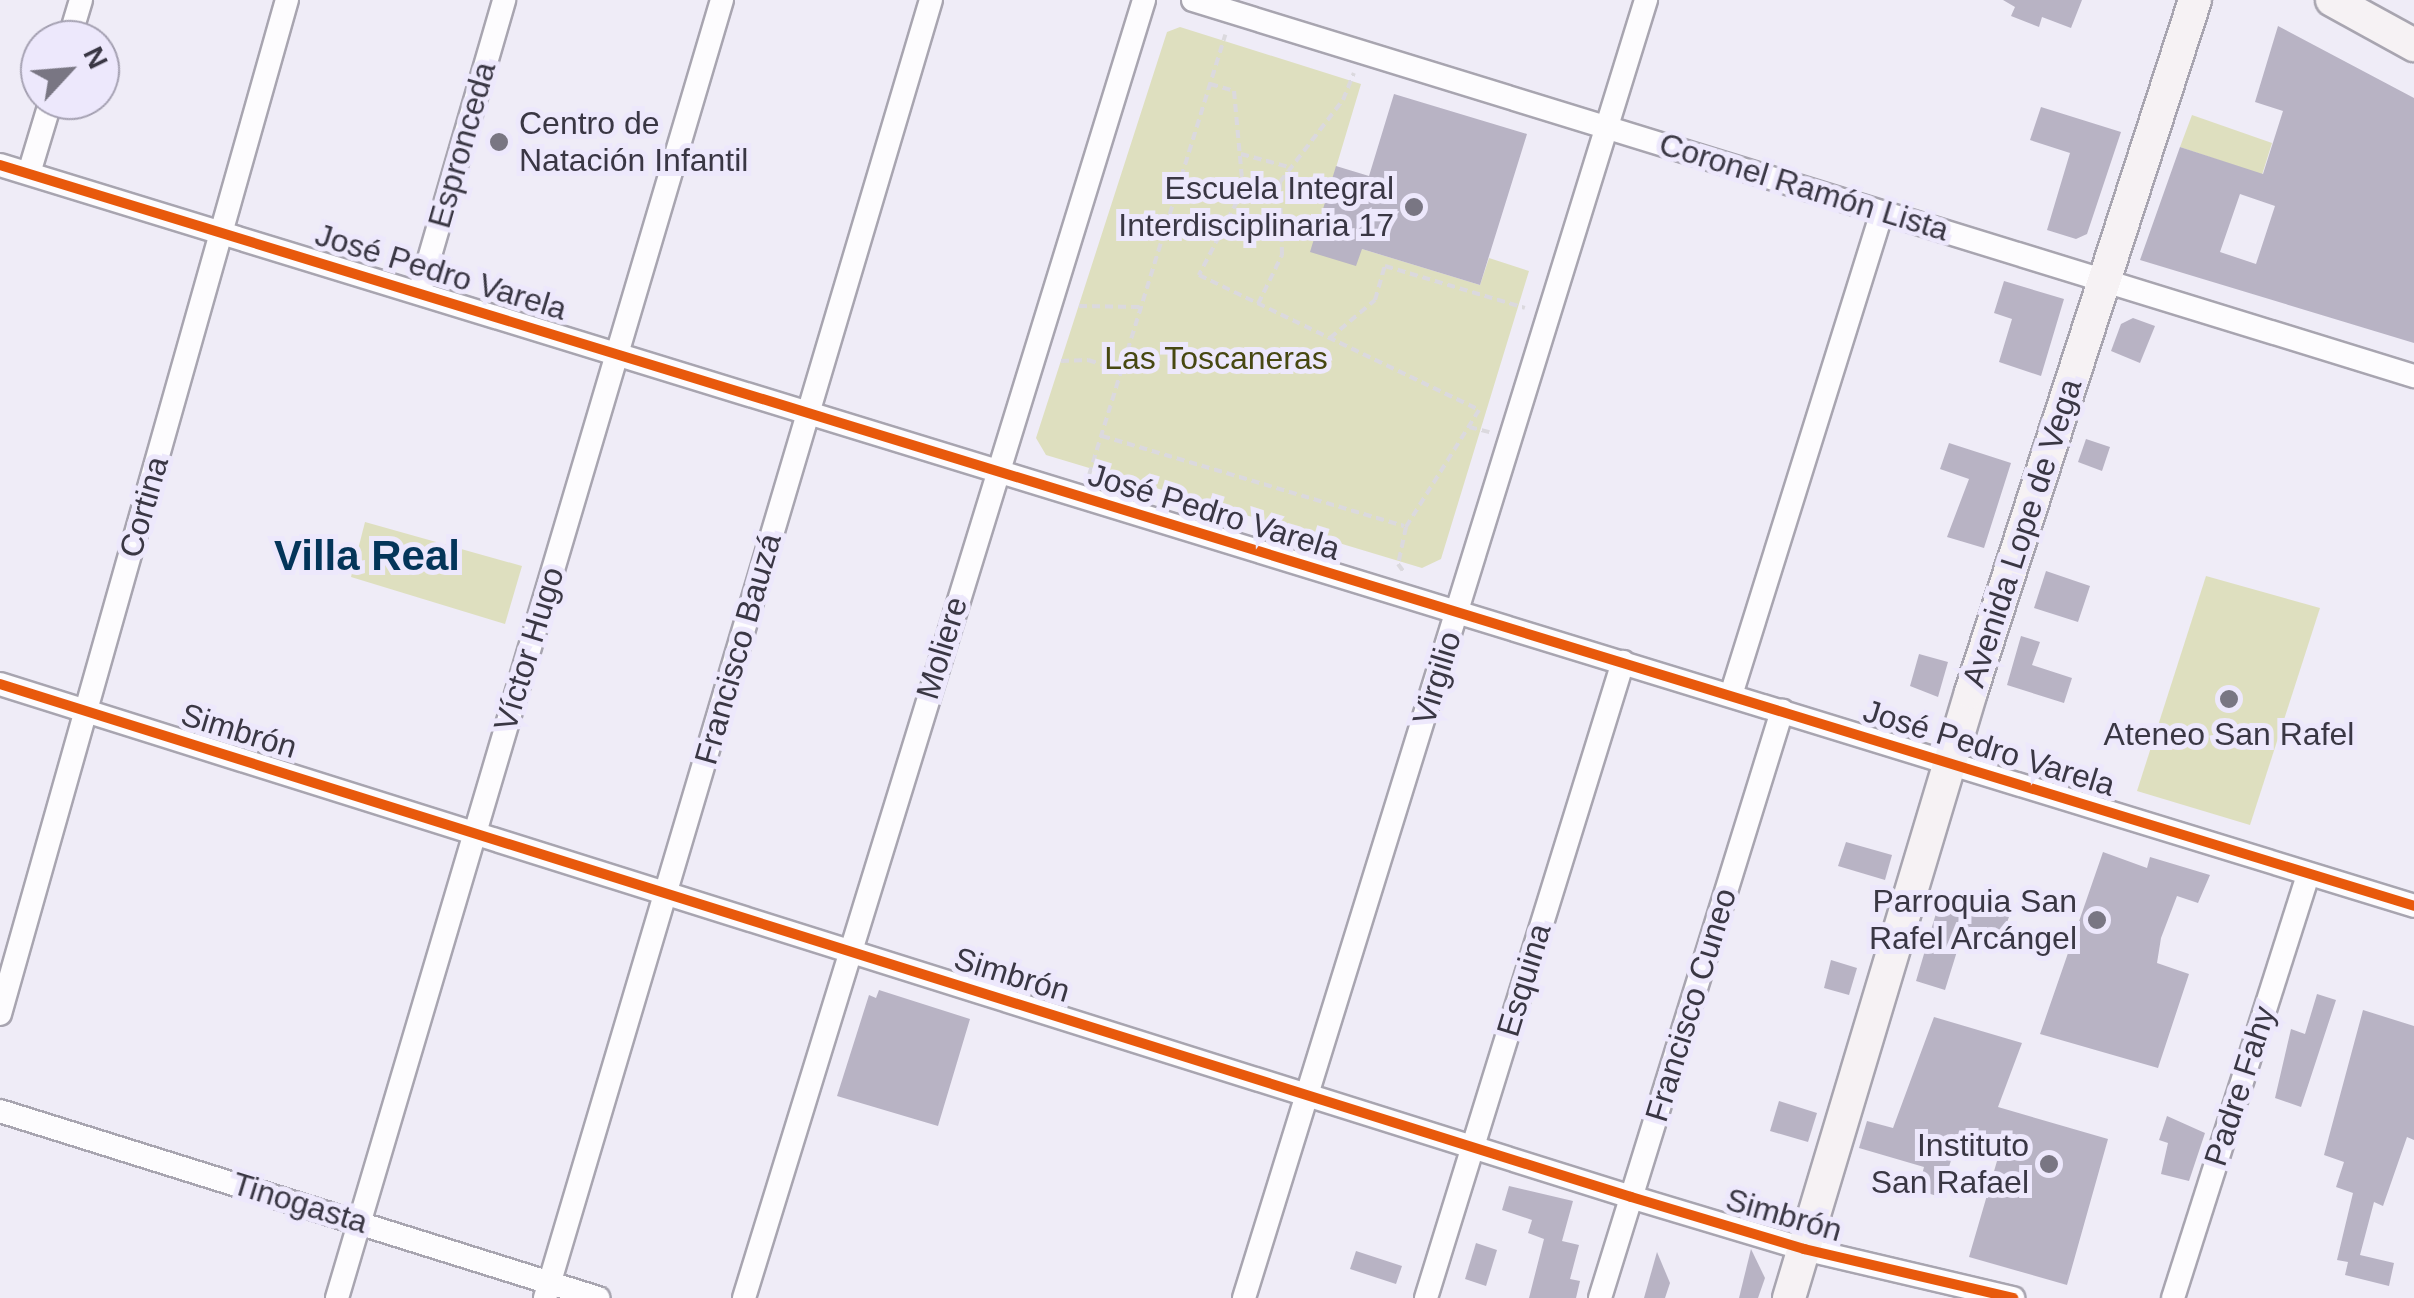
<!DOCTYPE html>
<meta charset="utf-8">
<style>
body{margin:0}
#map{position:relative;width:2414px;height:1298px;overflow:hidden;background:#efecf7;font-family:Helvetica,sans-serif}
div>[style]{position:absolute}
.green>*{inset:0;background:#dedfbf}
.building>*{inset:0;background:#b8b3c4}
.path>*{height:4px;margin-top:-2px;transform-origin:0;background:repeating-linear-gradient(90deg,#dbd9de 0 8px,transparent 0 13px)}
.roads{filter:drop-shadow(2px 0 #a8a5b0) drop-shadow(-2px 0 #a8a5b0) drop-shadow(0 2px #a8a5b0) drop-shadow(0 -2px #a8a5b0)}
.street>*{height:22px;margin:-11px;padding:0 11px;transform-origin:11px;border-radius:11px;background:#fdfcfe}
.secondary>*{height:32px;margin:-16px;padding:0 16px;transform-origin:16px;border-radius:16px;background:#f6f2f4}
.cycleway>*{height:10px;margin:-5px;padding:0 5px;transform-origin:5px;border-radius:5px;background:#e8590c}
.dots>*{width:28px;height:28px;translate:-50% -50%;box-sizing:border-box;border:5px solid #ede8fc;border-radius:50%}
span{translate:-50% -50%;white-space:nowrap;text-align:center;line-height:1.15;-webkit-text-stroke:10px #ede8fc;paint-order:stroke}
.poi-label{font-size:32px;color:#3a3744}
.left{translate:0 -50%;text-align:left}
.right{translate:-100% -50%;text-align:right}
.street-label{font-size:32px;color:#3a3744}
.park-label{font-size:32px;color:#474811}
.district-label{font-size:42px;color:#043559;font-weight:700}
.north{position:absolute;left:20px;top:20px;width:100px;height:100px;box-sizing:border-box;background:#ede8fc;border:2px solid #a5a1b2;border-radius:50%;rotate:64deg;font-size:28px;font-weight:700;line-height:40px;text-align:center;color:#3a3744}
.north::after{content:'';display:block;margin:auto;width:35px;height:45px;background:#797683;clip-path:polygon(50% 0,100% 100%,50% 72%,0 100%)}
</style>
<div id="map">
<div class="green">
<i style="clip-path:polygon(1180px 27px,1361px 84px,1311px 251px,1362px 249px,1480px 285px,1489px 258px,1529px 271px,1441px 559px,1422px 568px,1046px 455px,1036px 438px,1167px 32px)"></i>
<i style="clip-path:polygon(2192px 115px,2272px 143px,2262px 175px,2180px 147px)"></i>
<i style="clip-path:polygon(365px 522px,522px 566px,505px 624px,351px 577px)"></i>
<i style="clip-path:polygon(2206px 576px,2320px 608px,2250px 825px,2137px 791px)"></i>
</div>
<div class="building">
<i style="clip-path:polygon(2003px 0,2082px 0,2071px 28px,2042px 17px,2039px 27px,2011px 16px,2015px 7px)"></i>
<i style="clip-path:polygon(evenodd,2278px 26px,2414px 98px,2414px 343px,2140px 260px,2180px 147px,2263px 174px,2283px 111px,2255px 102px,2278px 26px,2240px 194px,2275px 206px,2256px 264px,2220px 252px,2240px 194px)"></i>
<i style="clip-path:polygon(1394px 94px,1527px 134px,1480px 285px,1362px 249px,1356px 266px,1310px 252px,1336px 166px,1369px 176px)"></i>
<i style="clip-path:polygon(2041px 107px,2121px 132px,2087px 234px,2076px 239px,2047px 230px,2070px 153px,2030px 140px)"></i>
<i style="clip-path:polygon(2004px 281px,2064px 299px,2041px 376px,1999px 362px,2012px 319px,1994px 313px)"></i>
<i style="clip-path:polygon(2133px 318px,2155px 326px,2140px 363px,2111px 351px,2121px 324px)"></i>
<i style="clip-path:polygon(2086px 439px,2110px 447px,2102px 471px,2078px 462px)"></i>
<i style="clip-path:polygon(1949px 443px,2011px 463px,1984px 548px,1947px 537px,1969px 479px,1940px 469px)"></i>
<i style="clip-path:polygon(2046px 571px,2090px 586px,2078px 622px,2034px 608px)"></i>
<i style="clip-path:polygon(2021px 636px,2040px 642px,2032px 665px,2072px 678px,2064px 703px,2007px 685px)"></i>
<i style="clip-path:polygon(1919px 654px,1948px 662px,1938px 697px,1910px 686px)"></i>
<i style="clip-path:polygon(1846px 842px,1892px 855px,1885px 880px,1838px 866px)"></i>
<i style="clip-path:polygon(2103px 852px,2147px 868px,2150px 857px,2210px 875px,2198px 903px,2177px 896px,2161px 938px,2157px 963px,2189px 974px,2158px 1068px,2040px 1034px)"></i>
<i style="clip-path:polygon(1942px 893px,2009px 917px,1999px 944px,1963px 932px,1945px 990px,1916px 981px)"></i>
<i style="clip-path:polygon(1831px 960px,1857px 968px,1849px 995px,1824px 988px)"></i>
<i style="clip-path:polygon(879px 990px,970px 1019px,938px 1126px,837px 1096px,869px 995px,876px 998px)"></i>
<i style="clip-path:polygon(2317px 994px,2336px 1000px,2301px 1107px,2275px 1098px,2291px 1029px,2305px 1034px)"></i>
<i style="clip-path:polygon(2363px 1010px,2414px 1026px,2414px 1140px,2407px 1137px,2383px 1206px,2374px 1202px,2360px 1255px,2394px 1263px,2389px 1286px,2345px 1275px,2348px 1262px,2337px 1260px,2353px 1193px,2336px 1187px,2344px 1162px,2324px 1155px)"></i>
<i style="clip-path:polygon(1934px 1017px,2022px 1043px,1998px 1107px,2108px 1139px,2067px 1285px,1969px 1257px,1997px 1161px,1955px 1147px,1940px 1197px,1918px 1190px,1924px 1167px,1859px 1148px,1867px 1121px,1893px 1128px)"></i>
<i style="clip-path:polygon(1779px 1101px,1817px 1113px,1808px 1142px,1770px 1131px)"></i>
<i style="clip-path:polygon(2167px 1116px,2205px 1133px,2189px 1181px,2161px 1174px,2168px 1143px,2159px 1140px)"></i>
<i style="clip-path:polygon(1509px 1186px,1573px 1201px,1562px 1241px,1579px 1245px,1570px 1279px,1580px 1281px,1576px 1298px,1529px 1298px,1544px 1239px,1528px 1233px,1532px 1220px,1502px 1210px)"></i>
<i style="clip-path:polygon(1476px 1243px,1497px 1250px,1486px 1286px,1465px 1279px)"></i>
<i style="clip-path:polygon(1751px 1249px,1765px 1278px,1758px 1298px,1739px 1298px)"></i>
<i style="clip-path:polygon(1356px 1251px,1402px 1266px,1396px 1284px,1350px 1269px)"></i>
<i style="clip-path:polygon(1657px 1252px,1670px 1283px,1665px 1298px,1644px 1298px)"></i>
</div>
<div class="path">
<i style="left:1210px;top:84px;width:25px;rotate:16deg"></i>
<i style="left:1234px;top:91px;width:99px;rotate:84.8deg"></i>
<i style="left:1243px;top:190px;width:96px;rotate:117.4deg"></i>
<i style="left:1199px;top:275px;width:311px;rotate:25.7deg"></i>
<i style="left:1479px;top:410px;width:138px;rotate:122deg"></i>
<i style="left:1406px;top:527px;width:38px;rotate:102deg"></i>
<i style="left:1398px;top:564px;width:9px;rotate:54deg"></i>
<i style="left:1241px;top:154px;width:50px;rotate:15.2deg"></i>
<i style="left:1258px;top:304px;width:55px;rotate:-63.9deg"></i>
<i style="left:1282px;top:255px;width:73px;rotate:-91.6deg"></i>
<i style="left:1280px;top:182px;width:103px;rotate:-52.5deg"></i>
<i style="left:1343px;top:100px;width:29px;rotate:-68deg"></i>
<i style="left:1079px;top:306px;width:60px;rotate:1deg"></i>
<i style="left:1330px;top:338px;width:59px;rotate:-40.2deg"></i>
<i style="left:1375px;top:300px;width:35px;rotate:-74deg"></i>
<i style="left:1385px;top:266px;width:146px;rotate:16.7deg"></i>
<i style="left:1061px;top:361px;width:27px;rotate:-2deg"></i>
<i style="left:1088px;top:360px;width:35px;rotate:18deg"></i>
<i style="left:1469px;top:427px;width:21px;rotate:14deg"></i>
<i style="left:1102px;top:436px;width:315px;rotate:16.6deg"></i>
<i style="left:1089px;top:475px;width:461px;rotate:-72.8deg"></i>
</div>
<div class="roads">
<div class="street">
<i style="left:1193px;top:0;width:1278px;rotate:17.12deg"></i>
<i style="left:69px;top:40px;width:42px;rotate:-73.3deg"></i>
<i style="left:0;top:165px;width:2525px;rotate:17.06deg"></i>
<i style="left:29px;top:173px;width:76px;rotate:-73.2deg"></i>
<i style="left:420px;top:290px;width:302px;rotate:-73.8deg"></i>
<i style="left:0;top:684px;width:1710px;rotate:17.46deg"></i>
<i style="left:1631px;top:1197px;width:181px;rotate:16.7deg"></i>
<i style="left:1804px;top:1249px;width:215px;rotate:13.2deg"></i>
<i style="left:1731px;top:695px;width:506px;rotate:-72.64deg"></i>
<i style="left:0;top:1014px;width:1054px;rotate:-74.2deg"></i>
<i style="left:0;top:1111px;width:627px;rotate:17.36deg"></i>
<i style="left:337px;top:1298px;width:1354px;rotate:-73.48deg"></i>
<i style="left:545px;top:1298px;width:1354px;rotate:-73.44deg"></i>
<i style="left:744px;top:1298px;width:1358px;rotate:-72.87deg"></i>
<i style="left:1244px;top:1298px;width:1359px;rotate:-72.79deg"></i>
<i style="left:1426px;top:1298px;width:666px;rotate:-72.79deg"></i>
<i style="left:1600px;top:1298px;width:615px;rotate:-72.77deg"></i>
<i style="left:2173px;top:1298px;width:444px;rotate:-72.3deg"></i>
</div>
<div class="secondary">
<i style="left:2332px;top:0;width:94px;rotate:28.8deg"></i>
<i style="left:1789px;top:1298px;width:633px;rotate:-73.28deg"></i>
<i style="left:1971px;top:692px;width:727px;rotate:-72.06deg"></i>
</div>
</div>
<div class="cycleway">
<i style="left:0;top:165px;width:2525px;rotate:17.06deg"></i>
<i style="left:0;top:684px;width:1710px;rotate:17.46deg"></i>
<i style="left:1631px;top:1197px;width:181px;rotate:16.7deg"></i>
<i style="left:1804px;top:1249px;width:215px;rotate:13.2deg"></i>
</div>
<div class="dots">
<i style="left:499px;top:142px;background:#797683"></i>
<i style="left:1414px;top:207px;background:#797683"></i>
<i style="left:2229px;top:699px;background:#797683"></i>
<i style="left:2097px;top:920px;background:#797683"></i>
<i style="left:2049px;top:1164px;background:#797683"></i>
</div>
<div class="poi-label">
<span class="left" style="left:519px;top:142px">Centro de<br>Natación Infantil</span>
<span class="right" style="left:1394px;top:207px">Escuela Integral<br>Interdisciplinaria 17</span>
<span style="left:2229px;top:734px">Ateneo San Rafel</span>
<span class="right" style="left:2077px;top:920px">Parroquia San<br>Rafel Arcángel</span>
<span class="right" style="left:2029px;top:1164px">Instituto<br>San Rafael</span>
</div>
<div class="street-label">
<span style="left:462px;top:145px;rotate:-74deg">Espronceda</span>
<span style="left:1804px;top:187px;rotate:17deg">Coronel Ramón Lista</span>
<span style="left:441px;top:272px;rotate:17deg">José Pedro Varela</span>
<span style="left:144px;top:507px;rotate:-74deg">Cortina</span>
<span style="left:1214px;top:512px;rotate:17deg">José Pedro Varela</span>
<span style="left:2022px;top:533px;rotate:-72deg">Avenida Lope de Vega</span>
<span style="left:942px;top:648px;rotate:-73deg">Moliere</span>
<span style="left:529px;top:649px;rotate:-73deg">Víctor Hugo</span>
<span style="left:738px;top:649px;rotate:-74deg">Francisco Bauzá</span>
<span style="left:1437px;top:678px;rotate:-73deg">Virgilio</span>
<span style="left:239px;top:731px;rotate:17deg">Simbrón</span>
<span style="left:1989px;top:748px;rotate:17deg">José Pedro Varela</span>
<span style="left:1012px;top:975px;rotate:17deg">Simbrón</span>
<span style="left:1524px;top:980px;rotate:-73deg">Esquina</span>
<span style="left:1691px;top:1005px;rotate:-73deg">Francisco Cuneo</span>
<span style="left:2240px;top:1086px;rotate:-72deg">Padre Fahy</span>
<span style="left:300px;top:1203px;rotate:17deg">Tinogasta</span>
<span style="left:1784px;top:1215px;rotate:16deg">Simbrón</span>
</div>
<div class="park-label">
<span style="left:1216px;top:358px">Las Toscaneras</span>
</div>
<div class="district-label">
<span style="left:367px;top:556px">Villa Real</span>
</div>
<div class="north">N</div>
</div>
